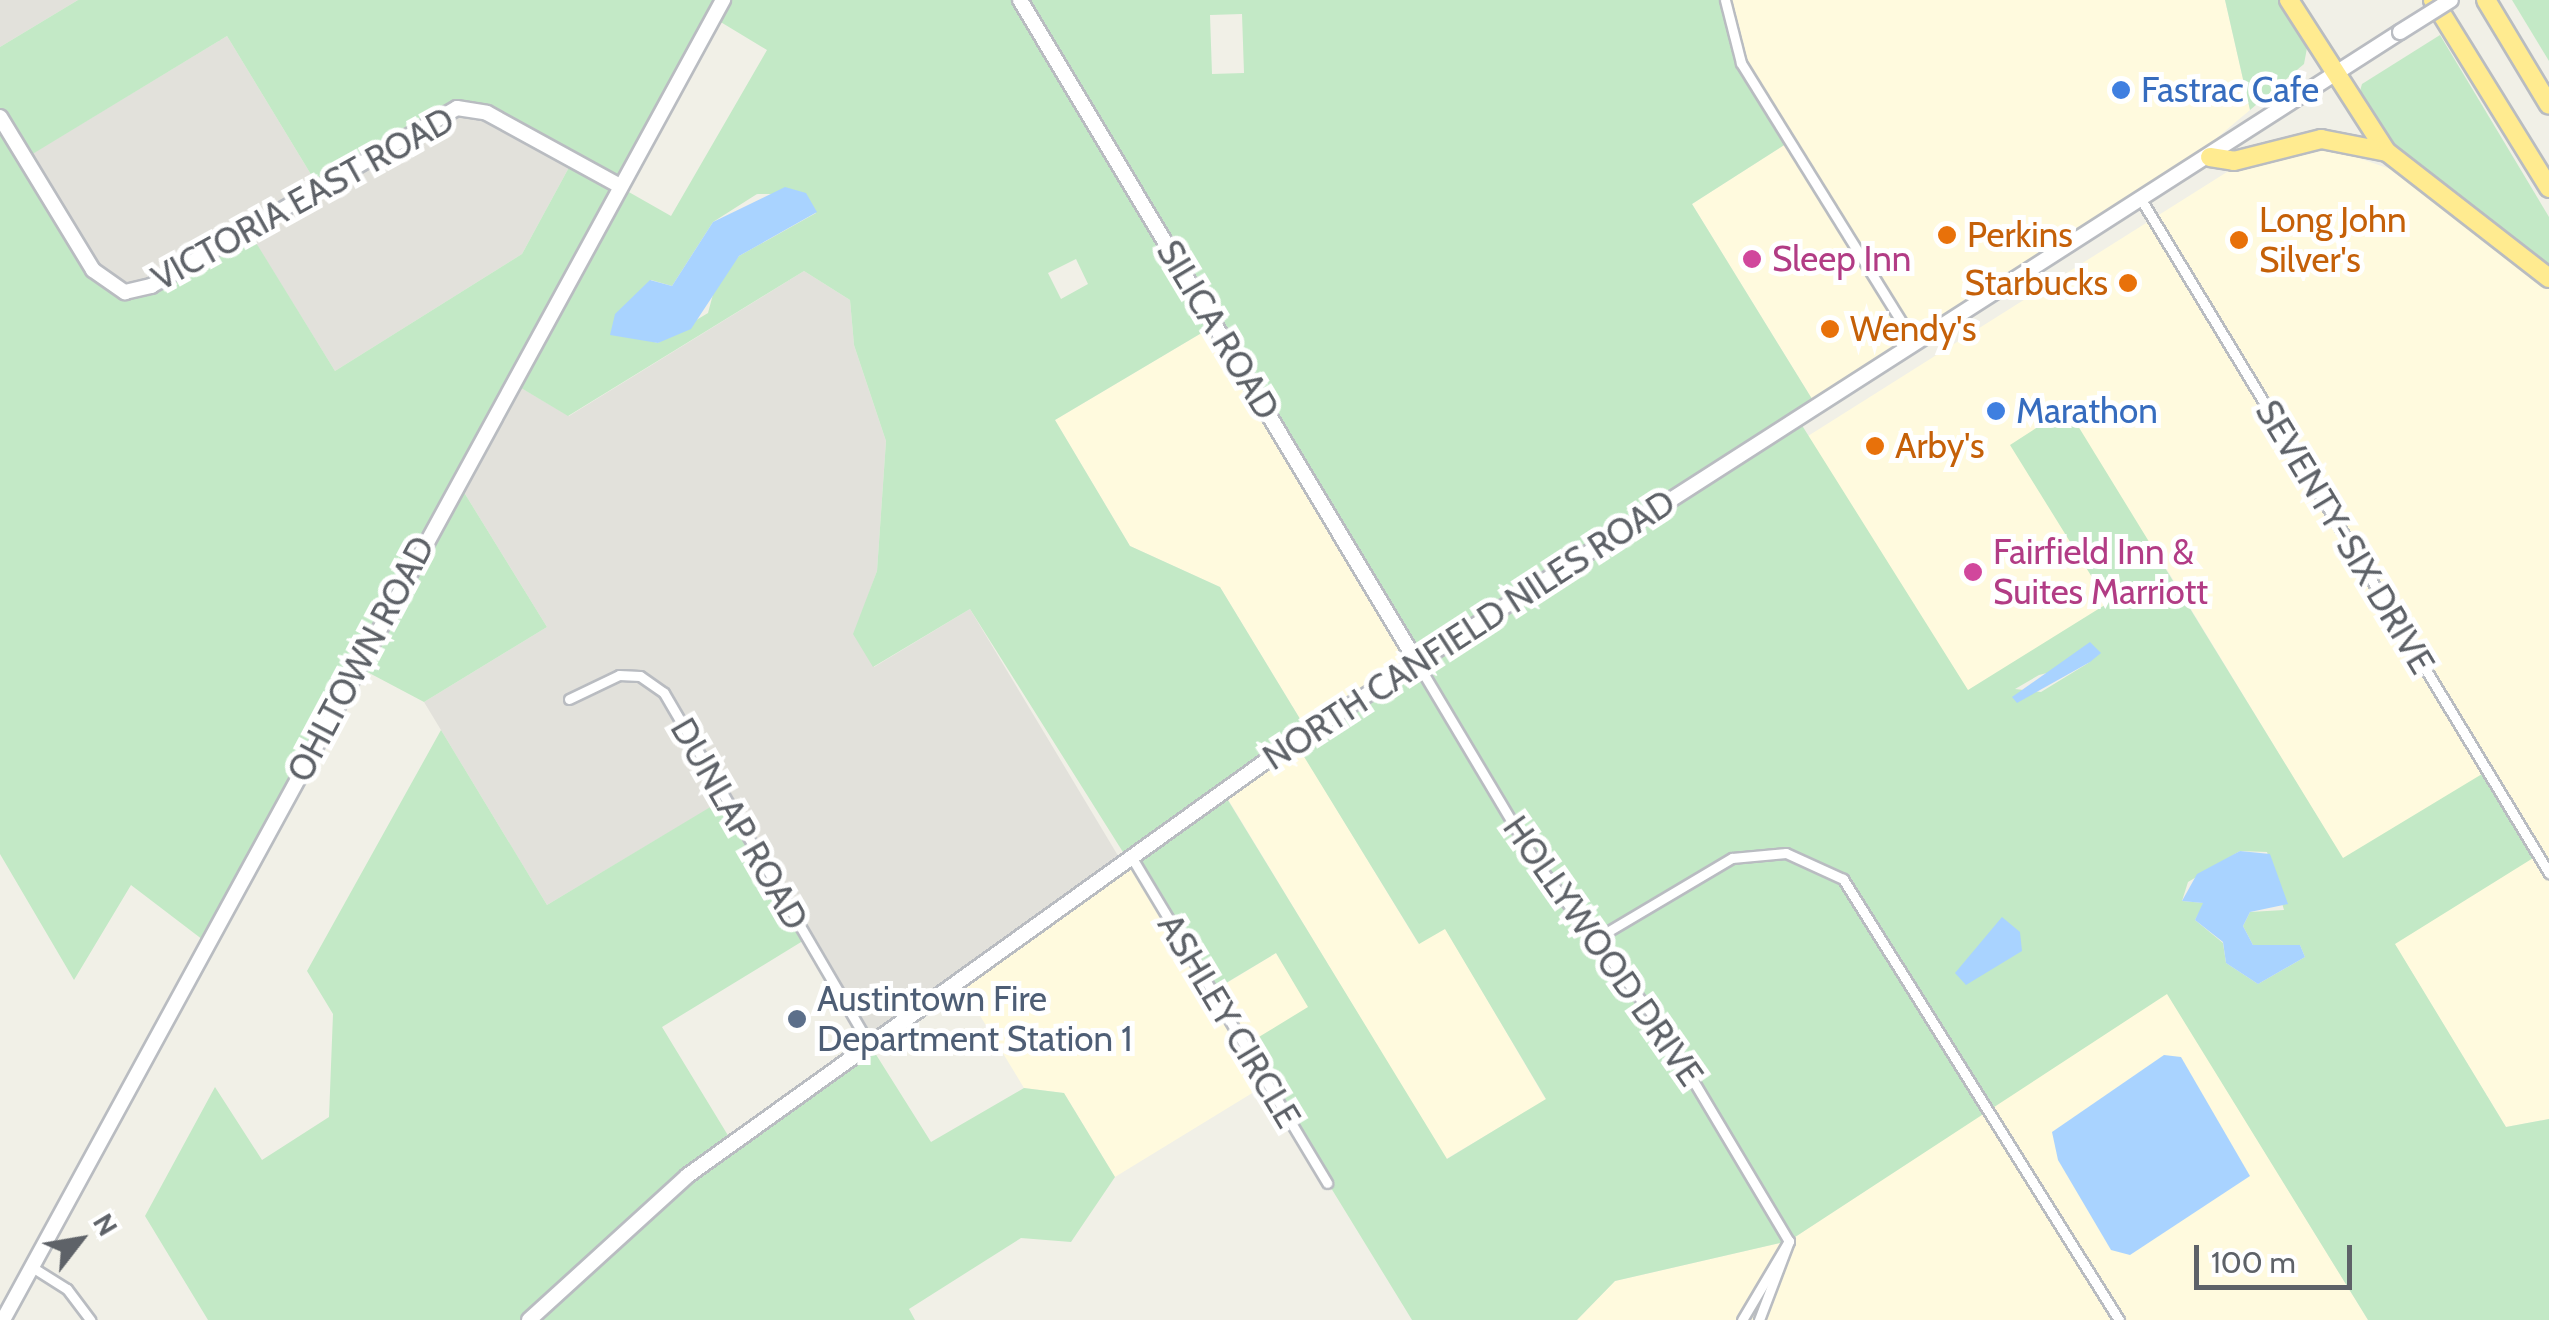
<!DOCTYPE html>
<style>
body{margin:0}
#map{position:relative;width:2549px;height:1320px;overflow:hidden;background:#f1f0e7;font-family:Cabin,sans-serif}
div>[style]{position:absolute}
.commercial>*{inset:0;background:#fffade}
.industrial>*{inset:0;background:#e2e1db}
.green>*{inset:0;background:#c3e9c6}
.water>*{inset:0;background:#a9d3ff}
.roads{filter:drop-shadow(2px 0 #b9bcc1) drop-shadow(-2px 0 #b9bcc1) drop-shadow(0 2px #b9bcc1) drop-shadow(0 -2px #b9bcc1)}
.street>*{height:9px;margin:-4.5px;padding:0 4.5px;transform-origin:4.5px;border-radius:4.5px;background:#fff}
.secondary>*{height:14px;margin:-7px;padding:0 7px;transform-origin:7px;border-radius:7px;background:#fff}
.highway>*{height:18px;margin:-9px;padding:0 9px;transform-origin:9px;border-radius:9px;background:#ffeb90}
.bridges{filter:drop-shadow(2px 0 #babdc3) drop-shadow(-2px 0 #babdc3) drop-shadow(0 2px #babdc3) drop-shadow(0 -2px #babdc3)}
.secondary-bridge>*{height:14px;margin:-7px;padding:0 7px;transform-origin:7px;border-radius:7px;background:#fff}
.dots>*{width:28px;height:28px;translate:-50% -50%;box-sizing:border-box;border:5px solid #fff;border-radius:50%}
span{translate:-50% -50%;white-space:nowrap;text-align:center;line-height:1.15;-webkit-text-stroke:10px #fff;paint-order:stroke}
.shop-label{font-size:35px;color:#366cbe}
.left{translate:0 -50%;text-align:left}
.street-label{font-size:35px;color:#5e6268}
.food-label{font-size:35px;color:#c56008}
.right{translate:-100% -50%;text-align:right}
.hotel-label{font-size:35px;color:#b23c85}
.service-label{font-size:35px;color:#4e5e75}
.north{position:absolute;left:30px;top:1190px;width:100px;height:100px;-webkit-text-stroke:8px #fff;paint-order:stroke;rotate:59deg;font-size:28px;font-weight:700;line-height:40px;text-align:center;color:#5e6268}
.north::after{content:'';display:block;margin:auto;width:35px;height:45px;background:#5e6268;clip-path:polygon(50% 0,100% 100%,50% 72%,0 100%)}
.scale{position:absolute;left:2194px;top:1245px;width:158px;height:45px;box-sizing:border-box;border:5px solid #5e6268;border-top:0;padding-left:12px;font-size:30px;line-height:35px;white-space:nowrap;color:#5e6268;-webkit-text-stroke:8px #fff;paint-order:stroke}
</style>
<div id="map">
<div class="commercial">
<i style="clip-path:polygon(1725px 0,2225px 0,2250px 110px,2142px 201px,1817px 407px,1692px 204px,1789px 142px,1741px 63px)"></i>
<i style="clip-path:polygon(2330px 148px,2416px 178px,2549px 288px,2549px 1119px,2506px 1127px,2166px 568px,1968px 691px,1808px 436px,2227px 172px)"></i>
<i style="clip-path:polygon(1215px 325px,1416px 661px,1308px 732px,1220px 587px,1130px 546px,1055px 420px)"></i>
<i style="clip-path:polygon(1295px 741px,1418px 943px,1445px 928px,1546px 1100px,1446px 1159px,1223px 791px)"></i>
<i style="clip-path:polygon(1132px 858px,1212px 992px,1276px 953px,1309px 1007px,1267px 1084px,1115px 1177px,1064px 1093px,1024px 1088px,959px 981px)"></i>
<i style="clip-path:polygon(2167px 993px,2368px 1320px,1577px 1320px,1615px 1281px,1789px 1241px)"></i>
</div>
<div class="industrial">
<i style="clip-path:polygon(0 0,78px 0,0 47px)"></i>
<i style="clip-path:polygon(227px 36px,318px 186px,468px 107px,573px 160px,522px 254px,335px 371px,247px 229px,147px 288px,108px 286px,25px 158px)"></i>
<i style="clip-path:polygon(804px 271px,850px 300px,854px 345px,886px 441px,877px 571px,854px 634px,874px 667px,970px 609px,1123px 864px,870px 1045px,723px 800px,547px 905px,424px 702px,547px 627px,457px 481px,511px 382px,569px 416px)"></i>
</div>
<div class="green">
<i style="clip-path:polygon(evenodd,78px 0,1725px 0,1733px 42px,1789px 142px,1692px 204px,1817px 407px,1798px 419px,1968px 690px,2108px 603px,2010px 445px,2067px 408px,2343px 858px,2487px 771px,2538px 855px,2395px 944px,2506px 1127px,2549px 1119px,2549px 1320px,2368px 1320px,2167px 994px,1789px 1241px,1615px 1281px,1577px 1320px,1412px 1320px,1244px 1046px,1308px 1007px,1276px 953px,1211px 992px,970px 609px,873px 667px,853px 634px,877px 571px,886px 441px,854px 345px,850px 300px,804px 271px,568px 416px,511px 382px,457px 481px,547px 627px,424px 702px,356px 666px,207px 943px,131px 885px,74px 980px,0 854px,0 47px,78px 0,1242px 14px,1244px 73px,1212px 74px,1210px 15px,1242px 14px,78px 0,714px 18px,767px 50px,671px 216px,620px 187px,714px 18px,78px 0,227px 36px,318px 186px,468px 107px,573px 160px,522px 254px,335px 371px,247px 228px,125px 292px,93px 270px,26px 158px,227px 36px,78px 0,757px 194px,806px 194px,816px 213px,739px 256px,716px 283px,708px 313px,658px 343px,631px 336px,651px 280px,672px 286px,713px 222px,757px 194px,78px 0,1076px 259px,1088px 284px,1061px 299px,1048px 273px,1076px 259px,78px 0,1215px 325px,1416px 661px,1308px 732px,1220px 587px,1130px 546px,1055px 420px,1215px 325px,78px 0,2090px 662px,2041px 692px,2015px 689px,2039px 675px,2090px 662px,78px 0,1295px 742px,1419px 944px,1445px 929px,1546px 1099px,1447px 1159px,1223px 792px,1295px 742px,78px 0,2240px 851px,2267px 852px,2284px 910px,2250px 912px,2243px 926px,2253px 945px,2300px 945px,2305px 957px,2258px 984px,2226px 963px,2223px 943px,2195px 920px,2204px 903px,2182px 901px,2188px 882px,2240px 851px)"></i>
<i style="clip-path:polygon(2225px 0,2289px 0,2309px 37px,2304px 64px,2250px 110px)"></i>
<i style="clip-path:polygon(2512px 0,2549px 0,2549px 61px)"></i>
<i style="clip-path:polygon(2440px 35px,2549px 217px,2549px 270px,2387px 141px,2358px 98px,2362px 84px)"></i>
<i style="clip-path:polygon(441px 730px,547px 905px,722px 800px,806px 939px,662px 1027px,732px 1142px,870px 1045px,931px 1142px,1024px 1088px,1064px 1093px,1115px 1177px,1071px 1242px,1021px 1238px,909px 1309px,915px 1320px,208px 1320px,145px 1216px,215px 1087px,262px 1160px,329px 1117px,333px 1014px,307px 971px)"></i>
</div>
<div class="water">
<i style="clip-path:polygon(785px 187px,806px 193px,817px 212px,739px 256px,691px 329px,658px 343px,610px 335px,615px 314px,650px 280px,672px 286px,713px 222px)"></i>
<i style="clip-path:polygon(2090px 642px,2101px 653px,2090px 662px,2017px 703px,2012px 697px)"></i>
<i style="clip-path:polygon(2240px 851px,2270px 854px,2288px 904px,2250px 912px,2243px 926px,2253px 945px,2300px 945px,2305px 957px,2258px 984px,2226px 963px,2223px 942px,2195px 920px,2203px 903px,2182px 901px,2197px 874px)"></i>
<i style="clip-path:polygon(2002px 917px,2020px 932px,2022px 951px,1966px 985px,1955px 973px)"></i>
<i style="clip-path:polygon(2164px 1055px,2181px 1057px,2250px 1176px,2130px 1255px,2111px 1250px,2058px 1160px,2052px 1132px)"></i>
</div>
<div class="roads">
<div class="street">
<i style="left:1725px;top:0;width:65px;rotate:75.7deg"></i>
<i style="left:1741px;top:63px;width:331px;rotate:58.2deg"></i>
<i style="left:2142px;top:201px;width:786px;rotate:58.8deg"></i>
<i style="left:1416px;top:661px;width:233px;rotate:59.2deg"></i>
<i style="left:1535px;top:861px;width:206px;rotate:52.7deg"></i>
<i style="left:1660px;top:1025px;width:252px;rotate:59.2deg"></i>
<i style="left:569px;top:699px;width:55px;rotate:-25.6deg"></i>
<i style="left:619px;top:675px;width:21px;rotate:3deg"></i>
<i style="left:640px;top:676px;width:29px;rotate:35deg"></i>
<i style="left:664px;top:693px;width:408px;rotate:59.7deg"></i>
<i style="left:1132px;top:858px;width:379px;rotate:59deg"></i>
<i style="left:1597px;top:938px;width:157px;rotate:-30.7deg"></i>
<i style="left:1732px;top:858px;width:54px;rotate:-5.3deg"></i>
<i style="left:1786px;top:853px;width:63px;rotate:24.5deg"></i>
<i style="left:1843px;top:879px;width:520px;rotate:57.96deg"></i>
<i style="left:32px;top:1267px;width:41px;rotate:32.2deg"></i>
<i style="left:67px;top:1289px;width:39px;rotate:53deg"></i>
<i style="left:1742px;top:1320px;width:92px;rotate:-59.3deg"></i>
<i style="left:1789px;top:1241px;width:85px;rotate:110.8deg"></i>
</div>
<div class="secondary">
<i style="left:1020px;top:0;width:771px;rotate:59.07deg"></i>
<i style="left:0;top:117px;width:179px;rotate:58.7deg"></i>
<i style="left:93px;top:270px;width:39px;rotate:35deg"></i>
<i style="left:125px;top:292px;width:27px;rotate:-13deg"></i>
<i style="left:151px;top:286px;width:354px;rotate:-30.2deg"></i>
<i style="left:457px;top:108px;width:30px;rotate:9deg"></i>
<i style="left:487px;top:113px;width:152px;rotate:28.8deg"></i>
<i style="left:3px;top:1320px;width:1504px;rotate:-61.39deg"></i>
<i style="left:529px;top:1320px;width:214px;rotate:-42.3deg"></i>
<i style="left:687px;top:1176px;width:738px;rotate:-35.63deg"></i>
<i style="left:1287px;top:746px;width:1322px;rotate:-32.68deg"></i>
</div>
<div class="highway">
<i style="left:2289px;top:0;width:179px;rotate:57.3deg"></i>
<i style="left:2433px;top:0;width:221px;rotate:58.3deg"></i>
<i style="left:2486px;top:0;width:122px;rotate:59deg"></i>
<i style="left:2210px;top:157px;width:24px;rotate:9deg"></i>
<i style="left:2234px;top:161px;width:90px;rotate:-14.2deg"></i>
<i style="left:2321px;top:139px;width:67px;rotate:11.1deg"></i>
<i style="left:2387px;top:152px;width:205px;rotate:37.9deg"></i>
</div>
</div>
<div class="bridges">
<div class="secondary-bridge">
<i style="left:2400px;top:32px;width:60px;rotate:-32.1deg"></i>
</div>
</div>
<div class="dots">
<i style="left:2121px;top:90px;background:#3f7fe0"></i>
<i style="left:1947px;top:235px;background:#e8710a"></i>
<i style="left:2239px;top:240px;background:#e8710a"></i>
<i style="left:1752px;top:259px;background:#d1479c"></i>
<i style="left:2128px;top:283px;background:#e8710a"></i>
<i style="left:1830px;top:329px;background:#e8710a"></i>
<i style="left:1996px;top:411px;background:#3f7fe0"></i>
<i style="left:1875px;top:446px;background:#e8710a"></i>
<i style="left:1973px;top:572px;background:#d1479c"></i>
<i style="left:797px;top:1019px;background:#5c6f8a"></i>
</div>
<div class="shop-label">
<span class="left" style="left:2141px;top:90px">Fastrac Cafe</span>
<span class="left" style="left:2016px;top:411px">Marathon</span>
</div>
<div class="street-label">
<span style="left:303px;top:199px;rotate:-29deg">VICTORIA EAST ROAD</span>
<span style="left:1218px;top:330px;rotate:59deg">SILICA ROAD</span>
<span style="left:2345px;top:537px;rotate:59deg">SEVENTY-SIX DRIVE</span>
<span style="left:1469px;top:630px;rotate:-33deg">NORTH CANFIELD NILES ROAD</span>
<span style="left:361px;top:659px;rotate:-62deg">OHLTOWN ROAD</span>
<span style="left:739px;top:824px;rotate:60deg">DUNLAP ROAD</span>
<span style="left:1603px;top:951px;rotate:55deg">HOLLYWOOD DRIVE</span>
<span style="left:1229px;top:1021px;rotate:59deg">ASHLEY CIRCLE</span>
</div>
<div class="food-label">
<span class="left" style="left:2259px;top:240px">Long John<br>Silver's</span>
<span class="left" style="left:1967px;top:235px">Perkins</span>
<span class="right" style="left:2108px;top:283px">Starbucks</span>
<span class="left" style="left:1850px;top:329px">Wendy's</span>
<span class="left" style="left:1895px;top:446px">Arby's</span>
</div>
<div class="hotel-label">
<span class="left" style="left:1772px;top:259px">Sleep Inn</span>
<span class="left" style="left:1993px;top:572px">Fairfield Inn &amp;<br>Suites Marriott</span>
</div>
<div class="service-label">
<span class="left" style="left:817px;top:1019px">Austintown Fire<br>Department Station 1</span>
</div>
<div class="north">N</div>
<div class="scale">100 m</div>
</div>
